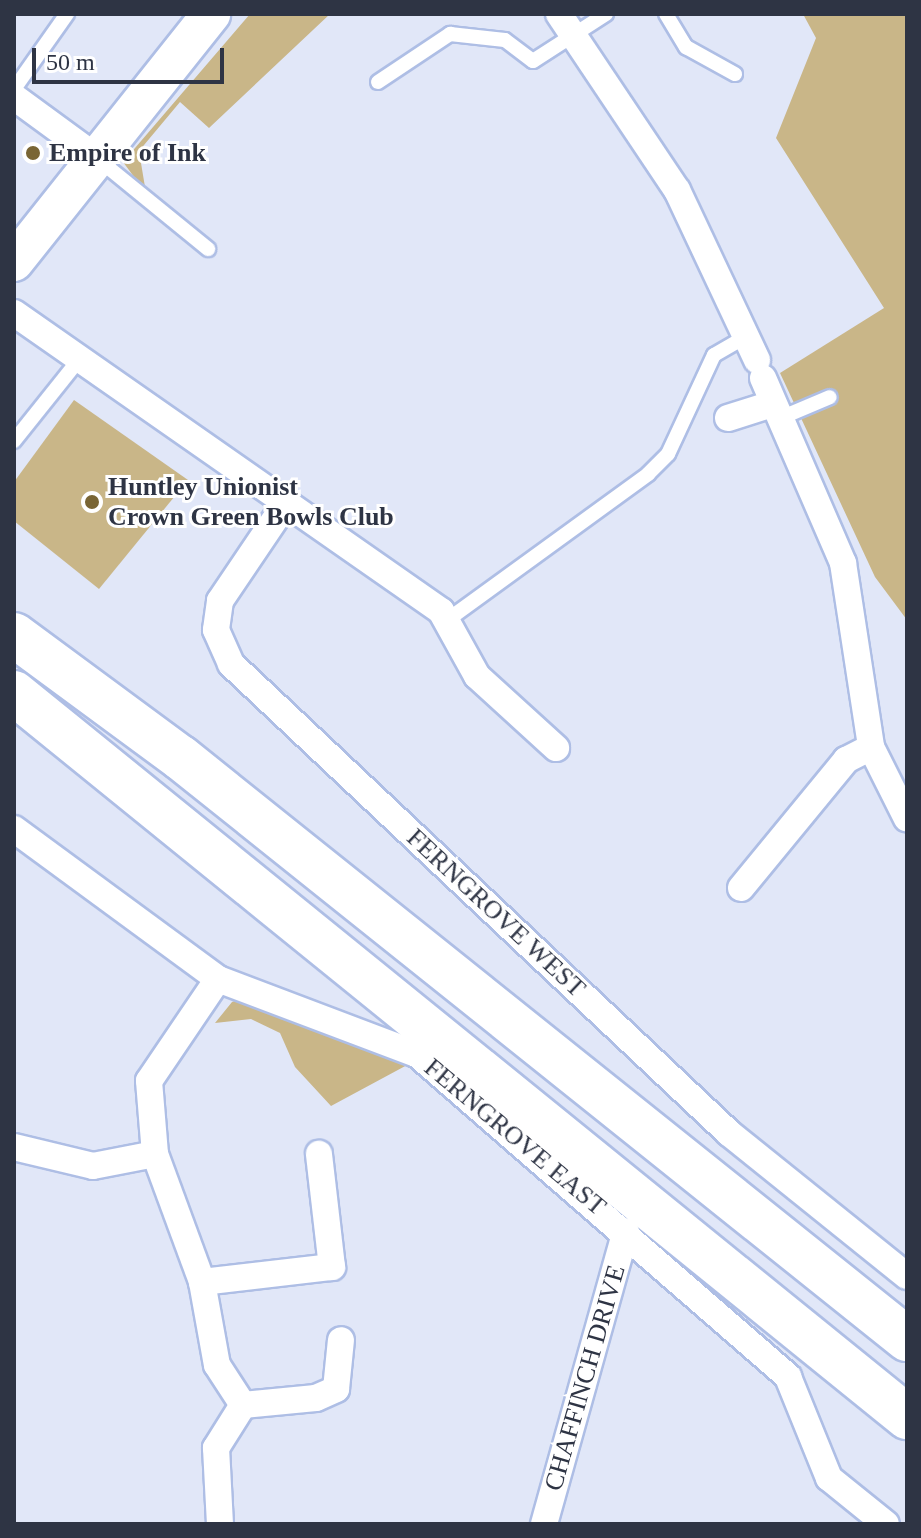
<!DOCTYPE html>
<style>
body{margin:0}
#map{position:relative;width:921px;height:1538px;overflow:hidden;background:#e1e7f8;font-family:Georgia,serif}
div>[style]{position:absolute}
.green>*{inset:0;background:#c9b688}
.roads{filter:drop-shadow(2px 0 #aebee5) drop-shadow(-2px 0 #aebee5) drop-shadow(0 2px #aebee5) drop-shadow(0 -2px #aebee5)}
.lane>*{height:14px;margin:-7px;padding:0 7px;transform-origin:7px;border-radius:7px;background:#fff}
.street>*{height:26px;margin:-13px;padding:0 13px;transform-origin:13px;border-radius:13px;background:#fff}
.secondary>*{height:38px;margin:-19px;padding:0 19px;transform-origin:19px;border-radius:19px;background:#fff}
.highway>*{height:44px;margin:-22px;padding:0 22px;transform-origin:22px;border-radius:22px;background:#fff}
.dots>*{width:22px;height:22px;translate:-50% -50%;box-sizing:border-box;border:4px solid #fff;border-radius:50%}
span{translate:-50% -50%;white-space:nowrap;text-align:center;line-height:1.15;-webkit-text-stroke:6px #fff;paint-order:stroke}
.poi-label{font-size:26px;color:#2e3444;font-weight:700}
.left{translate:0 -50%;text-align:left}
.street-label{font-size:26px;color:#2e3444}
.frame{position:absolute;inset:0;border:16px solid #2e3444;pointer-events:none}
.scale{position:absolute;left:32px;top:48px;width:192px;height:36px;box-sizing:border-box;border:4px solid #2e3444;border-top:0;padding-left:10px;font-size:24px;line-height:28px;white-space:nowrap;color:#2e3444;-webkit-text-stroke:6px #fff;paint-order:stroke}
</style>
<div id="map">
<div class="green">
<i style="clip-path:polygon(250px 14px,330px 14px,209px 128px,180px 102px,139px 151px,146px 193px,123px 162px)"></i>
<i style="clip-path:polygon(803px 14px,907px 14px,907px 620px,875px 577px,780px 373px,884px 308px,776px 138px,816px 38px)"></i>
<i style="clip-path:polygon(74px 400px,188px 480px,99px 589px,14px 521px,14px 482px)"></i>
<i style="clip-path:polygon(247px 996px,409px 1064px,331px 1106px,295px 1067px,280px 1033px,251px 1019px,215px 1023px,232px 1002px)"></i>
</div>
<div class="roads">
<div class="lane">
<i style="left:666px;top:14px;width:39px;rotate:59deg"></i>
<i style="left:686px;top:47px;width:56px;rotate:28.9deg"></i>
<i style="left:378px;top:82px;width:87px;rotate:-33.7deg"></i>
<i style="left:450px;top:34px;width:55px;rotate:6.2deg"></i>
<i style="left:505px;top:40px;width:35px;rotate:37deg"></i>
<i style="left:533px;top:61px;width:87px;rotate:-32.8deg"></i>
<i style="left:14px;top:89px;width:92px;rotate:-54.8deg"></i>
<i style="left:99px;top:160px;width:141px;rotate:39.2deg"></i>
<i style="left:778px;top:419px;width:56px;rotate:-22.9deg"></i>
<i style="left:14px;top:441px;width:101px;rotate:-51.4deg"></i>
<i style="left:446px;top:621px;width:250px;rotate:-36deg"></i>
<i style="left:648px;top:474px;width:28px;rotate:-45deg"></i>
<i style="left:668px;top:454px;width:109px;rotate:-65.1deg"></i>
<i style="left:714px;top:355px;width:39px;rotate:-30deg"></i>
</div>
<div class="street">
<i style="left:559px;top:14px;width:212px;rotate:56.2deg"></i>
<i style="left:677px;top:190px;width:188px;rotate:64.8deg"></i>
<i style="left:14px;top:97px;width:102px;rotate:36.2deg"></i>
<i style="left:14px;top:313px;width:521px;rotate:34.91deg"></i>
<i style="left:441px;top:611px;width:74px;rotate:61deg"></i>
<i style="left:477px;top:676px;width:107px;rotate:42.3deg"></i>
<i style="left:763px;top:378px;width:202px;rotate:66.6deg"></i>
<i style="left:843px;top:563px;width:186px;rotate:81.3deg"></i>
<i style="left:871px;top:747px;width:80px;rotate:63.4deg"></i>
<i style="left:728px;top:418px;width:46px;rotate:-17.7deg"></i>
<i style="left:286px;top:503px;width:118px;rotate:124deg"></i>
<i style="left:220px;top:601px;width:29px;rotate:98deg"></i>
<i style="left:216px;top:630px;width:37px;rotate:66deg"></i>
<i style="left:231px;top:664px;width:684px;rotate:43.28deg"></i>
<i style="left:729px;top:1133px;width:228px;rotate:38.8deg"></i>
<i style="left:14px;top:829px;width:253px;rotate:36.3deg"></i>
<i style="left:218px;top:979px;width:213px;rotate:20.7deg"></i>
<i style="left:417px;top:1054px;width:492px;rotate:41deg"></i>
<i style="left:788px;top:1377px;width:109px;rotate:67.9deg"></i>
<i style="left:829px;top:1478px;width:73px;rotate:38.9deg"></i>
<i style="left:741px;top:888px;width:166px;rotate:-50.6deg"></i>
<i style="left:846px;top:760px;width:28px;rotate:-27deg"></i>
<i style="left:218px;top:979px;width:123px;rotate:124.1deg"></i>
<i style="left:149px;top:1081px;width:73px;rotate:85.3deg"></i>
<i style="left:155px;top:1154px;width:136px;rotate:69.8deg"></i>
<i style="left:202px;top:1282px;width:84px;rotate:79.8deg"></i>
<i style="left:217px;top:1365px;width:48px;rotate:57deg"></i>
<i style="left:243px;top:1405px;width:51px;rotate:122.1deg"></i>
<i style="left:216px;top:1448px;width:76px;rotate:87deg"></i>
<i style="left:14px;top:1147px;width:81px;rotate:13.5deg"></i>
<i style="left:93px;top:1166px;width:63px;rotate:-11deg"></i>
<i style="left:202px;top:1282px;width:131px;rotate:-6.6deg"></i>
<i style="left:332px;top:1267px;width:114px;rotate:-96.6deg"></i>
<i style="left:243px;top:1405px;width:73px;rotate:-5.5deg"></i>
<i style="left:316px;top:1398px;width:22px;rotate:-24deg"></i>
<i style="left:336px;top:1389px;width:49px;rotate:-84.2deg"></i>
<i style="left:544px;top:1524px;width:304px;rotate:-74.4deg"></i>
</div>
<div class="secondary">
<i style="left:14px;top:262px;width:317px;rotate:-51.5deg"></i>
</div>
<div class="highway">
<i style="left:14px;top:635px;width:207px;rotate:36.4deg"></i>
<i style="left:181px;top:758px;width:930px;rotate:38.67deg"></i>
<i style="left:14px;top:693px;width:1150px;rotate:39.03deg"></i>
</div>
</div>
<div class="dots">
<i style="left:33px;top:153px;background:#796534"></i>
<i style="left:92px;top:502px;background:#796534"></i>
</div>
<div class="poi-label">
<span class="left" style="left:49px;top:153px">Empire of Ink</span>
<span class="left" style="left:108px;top:502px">Huntley Unionist<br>Crown Green Bowls Club</span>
</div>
<div class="street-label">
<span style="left:496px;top:913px;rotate:43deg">FERNGROVE WEST</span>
<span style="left:515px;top:1137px;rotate:40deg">FERNGROVE EAST</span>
<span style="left:585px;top:1378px;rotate:-74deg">CHAFFINCH DRIVE</span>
</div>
<div class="frame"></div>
<div class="scale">50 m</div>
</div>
